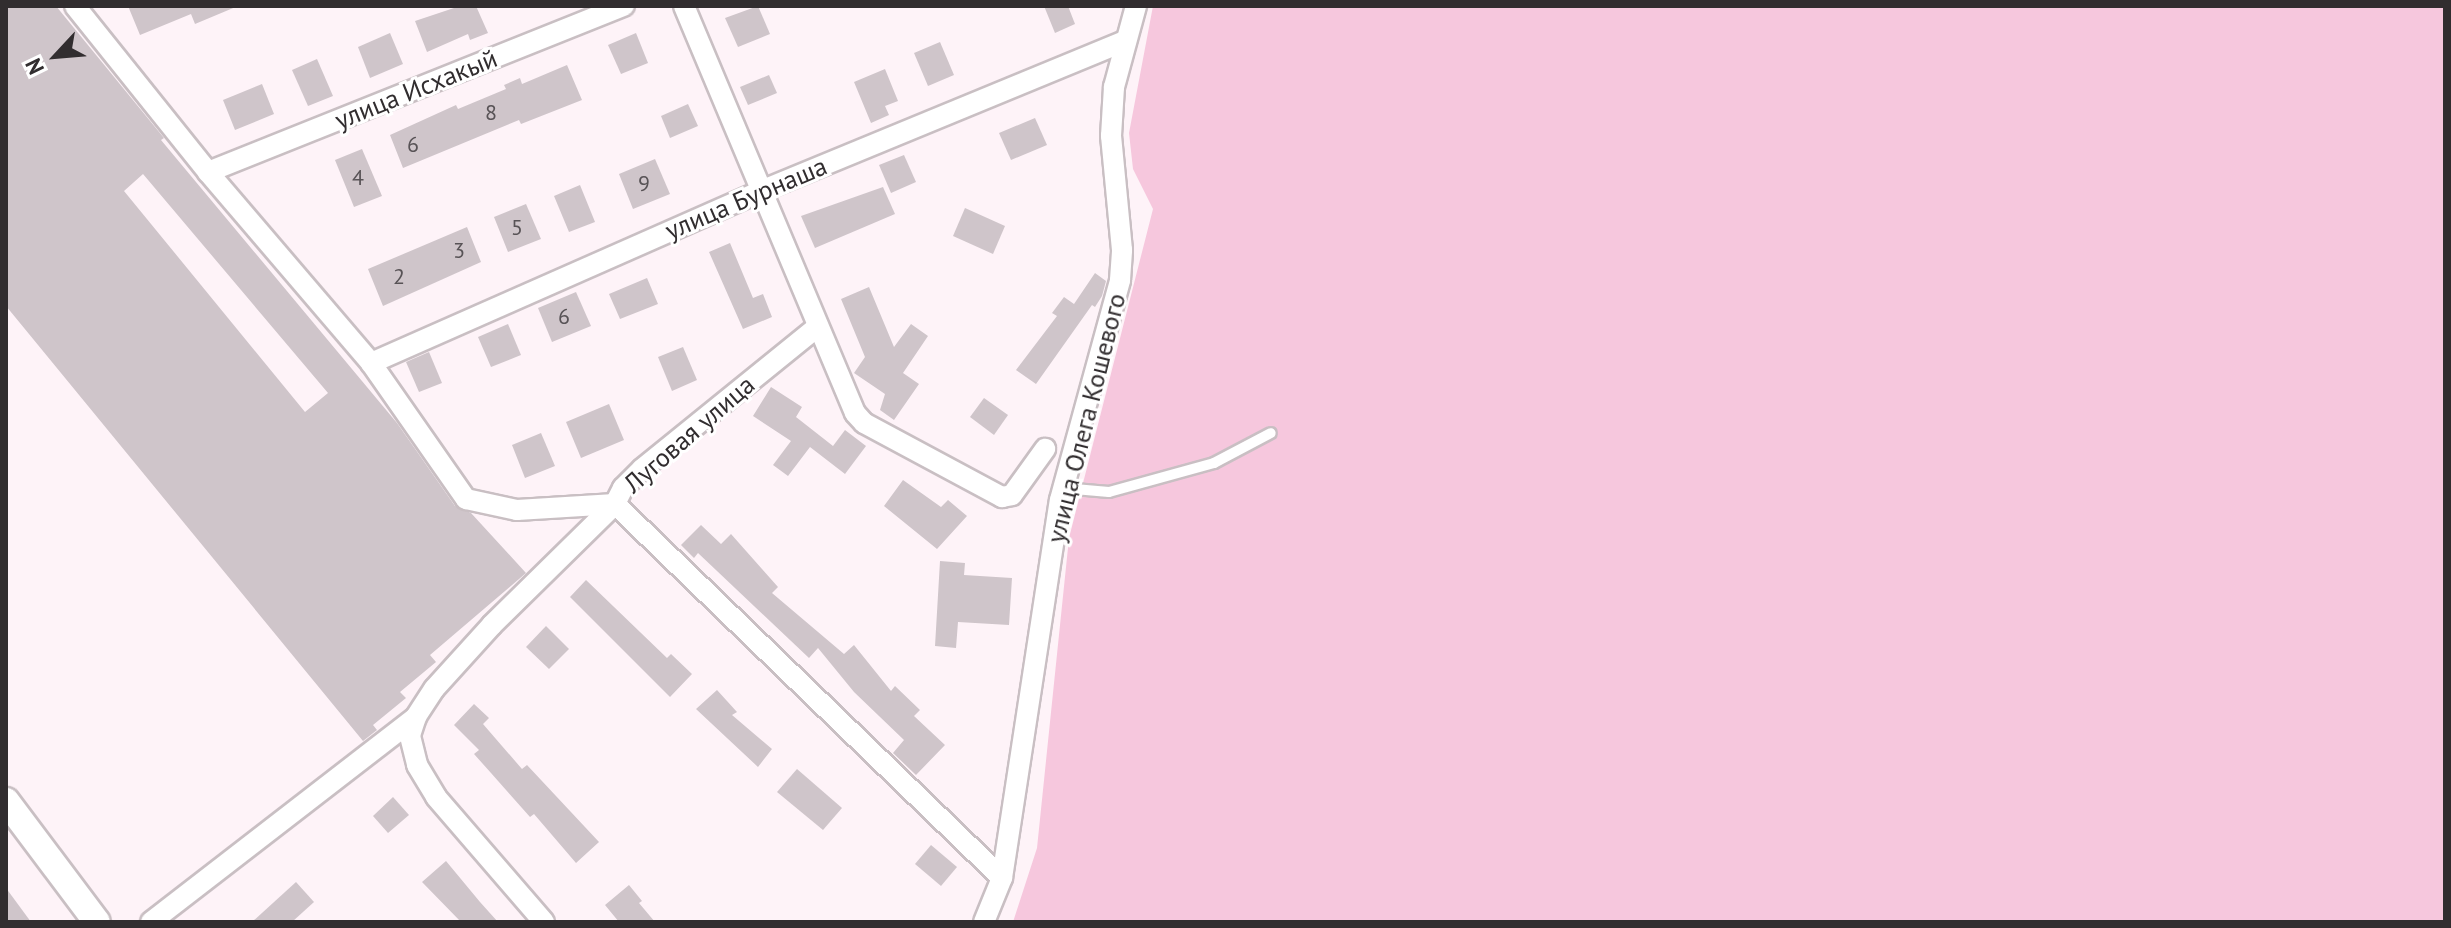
<!DOCTYPE html>
<meta charset="utf-8">
<style>
body{margin:0}
#map{position:relative;width:2451px;height:928px;overflow:hidden;background:#fef3f8;font-family:"PT Sans",sans-serif}
div>[style]{position:absolute}
.green>*{inset:0;background:#f6c7dd}
.building>*{inset:0;background:#cfc5ca}
.roads{filter:drop-shadow(2px 0 #c9bfc3) drop-shadow(-2px 0 #c9bfc3) drop-shadow(0 2px #c9bfc3) drop-shadow(0 -2px #c9bfc3)}
.service>*{height:10px;margin:-5px;padding:0 5px;transform-origin:5px;border-radius:5px;background:#fff}
.minor>*{height:20px;margin:-10px;padding:0 10px;transform-origin:10px;border-radius:10px;background:#fff}
.tertiary>*{height:26px;margin:-13px;padding:0 13px;transform-origin:13px;border-radius:13px;background:#fff}
span{translate:-50% -50%;white-space:nowrap;text-align:center;line-height:1.15;-webkit-text-stroke:6px #fff;paint-order:stroke}
.number-label{font-size:22px;color:#585356}
.number-label span{-webkit-text-stroke-width:0}
.street-label{font-size:26px;color:#312d2f}
.frame{position:absolute;inset:0;border:8px solid #312d2f;pointer-events:none}
.north{position:absolute;left:16px;top:16px;width:80px;height:80px;-webkit-text-stroke:6px #fff;paint-order:stroke;rotate:244deg;font-size:22px;font-weight:700;line-height:32px;text-align:center;color:#312d2f}
.north::after{content:'';display:block;margin:auto;width:28px;height:36px;background:#312d2f;clip-path:polygon(50% 0,100% 100%,50% 72%,0 100%)}
</style>
<div id="map">
<div class="green">
<i style="clip-path:polygon(1153px 6px,2445px 6px,2445px 922px,1013px 922px,1037px 848px,1069px 538px,1153px 209px,1133px 169px,1129px 133px)"></i>
</div>
<div class="building">
<i style="clip-path:polygon(evenodd,6px 6px,56px 6px,164px 138px,161px 140px,397px 423px,455px 506px,471px 513px,526px 573px,430px 655px,436px 662px,400px 692px,406px 698px,373px 725px,377px 730px,363px 741px,6px 306px,6px 6px,143px 174px,328px 393px,305px 412px,124px 191px,143px 174px)"></i>
<i style="clip-path:polygon(128px 6px,238px 6px,195px 24px,191px 14px,140px 35px)"></i>
<i style="clip-path:polygon(460px 6px,476px 6px,488px 33px,470px 40px,468px 34px,427px 52px,415px 21px)"></i>
<i style="clip-path:polygon(758px 6px,770px 34px,738px 47px,725px 18px)"></i>
<i style="clip-path:polygon(1044px 6px,1068px 6px,1075px 24px,1055px 33px)"></i>
<i style="clip-path:polygon(390px 33px,403px 64px,370px 78px,358px 47px)"></i>
<i style="clip-path:polygon(636px 33px,648px 63px,621px 74px,608px 45px)"></i>
<i style="clip-path:polygon(940px 42px,954px 75px,928px 86px,914px 53px)"></i>
<i style="clip-path:polygon(317px 59px,333px 96px,308px 106px,292px 70px)"></i>
<i style="clip-path:polygon(567px 65px,582px 100px,521px 124px,519px 120px,403px 168px,390px 135px,456px 105px,458px 109px,506px 89px,504px 85px,520px 78px,522px 84px)"></i>
<i style="clip-path:polygon(885px 69px,898px 101px,885px 106px,889px 115px,871px 123px,854px 82px)"></i>
<i style="clip-path:polygon(769px 75px,777px 93px,748px 105px,740px 87px)"></i>
<i style="clip-path:polygon(262px 84px,274px 114px,235px 130px,223px 100px)"></i>
<i style="clip-path:polygon(688px 104px,698px 126px,670px 138px,661px 116px)"></i>
<i style="clip-path:polygon(1035px 118px,1047px 145px,1011px 160px,999px 133px)"></i>
<i style="clip-path:polygon(362px 149px,382px 196px,354px 207px,335px 160px)"></i>
<i style="clip-path:polygon(904px 155px,916px 182px,891px 193px,879px 165px)"></i>
<i style="clip-path:polygon(655px 159px,670px 194px,633px 209px,619px 174px)"></i>
<i style="clip-path:polygon(580px 185px,595px 222px,569px 232px,554px 196px)"></i>
<i style="clip-path:polygon(883px 187px,895px 214px,815px 248px,801px 216px)"></i>
<i style="clip-path:polygon(526px 204px,541px 239px,508px 252px,494px 217px)"></i>
<i style="clip-path:polygon(965px 208px,1005px 226px,993px 254px,953px 236px)"></i>
<i style="clip-path:polygon(467px 227px,481px 262px,383px 306px,368px 269px)"></i>
<i style="clip-path:polygon(730px 243px,753px 298px,763px 294px,772px 317px,743px 329px,709px 252px)"></i>
<i style="clip-path:polygon(1095px 273px,1106px 281px,1102px 296px,1095px 307px,1092px 305px,1036px 384px,1016px 370px,1057px 316px,1052px 313px,1064px 297px,1074px 304px)"></i>
<i style="clip-path:polygon(647px 278px,658px 304px,620px 319px,609px 294px)"></i>
<i style="clip-path:polygon(869px 287px,894px 347px,911px 324px,928px 336px,903px 373px,919px 384px,894px 420px,880px 410px,885px 394px,854px 373px,865px 357px,841px 299px)"></i>
<i style="clip-path:polygon(576px 292px,591px 326px,552px 342px,538px 308px)"></i>
<i style="clip-path:polygon(508px 324px,521px 355px,491px 367px,478px 337px)"></i>
<i style="clip-path:polygon(683px 347px,697px 380px,672px 391px,658px 357px)"></i>
<i style="clip-path:polygon(429px 352px,442px 383px,419px 392px,406px 362px)"></i>
<i style="clip-path:polygon(771px 387px,802px 407px,796px 417px,833px 446px,845px 430px,866px 446px,845px 474px,810px 447px,788px 476px,773px 465px,791px 441px,753px 416px)"></i>
<i style="clip-path:polygon(984px 398px,1008px 415px,994px 435px,970px 417px)"></i>
<i style="clip-path:polygon(609px 404px,624px 440px,581px 458px,566px 422px)"></i>
<i style="clip-path:polygon(541px 433px,555px 466px,525px 478px,512px 445px)"></i>
<i style="clip-path:polygon(903px 480px,941px 507px,948px 500px,967px 516px,937px 549px,884px 506px)"></i>
<i style="clip-path:polygon(701px 525px,721px 544px,731px 534px,778px 587px,772px 593px,844px 654px,854px 645px,891px 691px,895px 686px,920px 710px,914px 716px,945px 745px,916px 775px,893px 753px,904px 740px,854px 692px,818px 648px,809px 658px,698px 553px,694px 558px,681px 545px)"></i>
<i style="clip-path:polygon(940px 561px,965px 563px,964px 575px,1012px 578px,1009px 625px,958px 622px,956px 648px,935px 646px)"></i>
<i style="clip-path:polygon(586px 580px,667px 658px,671px 654px,692px 674px,670px 697px,570px 597px)"></i>
<i style="clip-path:polygon(546px 626px,569px 649px,549px 669px,526px 647px)"></i>
<i style="clip-path:polygon(717px 690px,737px 712px,732px 715px,772px 749px,758px 767px,696px 709px)"></i>
<i style="clip-path:polygon(474px 704px,489px 718px,483px 724px,522px 769px,527px 765px,599px 842px,576px 863px,534px 814px,530px 817px,491px 773px,474px 754px,479px 750px,454px 725px)"></i>
<i style="clip-path:polygon(797px 769px,842px 808px,823px 830px,777px 792px)"></i>
<i style="clip-path:polygon(393px 797px,409px 815px,388px 833px,373px 816px)"></i>
<i style="clip-path:polygon(931px 845px,957px 867px,941px 886px,915px 864px)"></i>
<i style="clip-path:polygon(446px 861px,480px 902px,498px 922px,461px 922px,422px 882px)"></i>
<i style="clip-path:polygon(296px 882px,314px 902px,292px 922px,252px 922px)"></i>
<i style="clip-path:polygon(629px 885px,642px 901px,639px 903px,655px 922px,619px 922px,605px 905px)"></i>
<i style="clip-path:polygon(6px 888px,31px 922px,6px 922px)"></i>
</div>
<div class="roads">
<div class="service">
<i style="left:1063px;top:488px;width:46px;rotate:5deg"></i>
<i style="left:1109px;top:492px;width:109px;rotate:-15.4deg"></i>
<i style="left:1214px;top:463px;width:64px;rotate:-27.8deg"></i>
</div>
<div class="minor">
<i style="left:75px;top:6px;width:213px;rotate:51.3deg"></i>
<i style="left:208px;top:172px;width:251px;rotate:49.5deg"></i>
<i style="left:371px;top:363px;width:166px;rotate:55.1deg"></i>
<i style="left:466px;top:499px;width:52px;rotate:12.2deg"></i>
<i style="left:517px;top:510px;width:98px;rotate:-3.5deg"></i>
<i style="left:615px;top:504px;width:173px;rotate:135.5deg"></i>
<i style="left:492px;top:625px;width:86px;rotate:132.2deg"></i>
<i style="left:434px;top:689px;width:33px;rotate:123deg"></i>
<i style="left:416px;top:717px;width:20px;rotate:108deg"></i>
<i style="left:410px;top:736px;width:30px;rotate:76deg"></i>
<i style="left:417px;top:765px;width:37px;rotate:59deg"></i>
<i style="left:436px;top:797px;width:165px;rotate:49.2deg"></i>
<i style="left:684px;top:6px;width:441px;rotate:67.2deg"></i>
<i style="left:855px;top:413px;width:13px;rotate:48deg"></i>
<i style="left:864px;top:423px;width:157px;rotate:28.2deg"></i>
<i style="left:1002px;top:497px;width:10px;rotate:-11deg"></i>
<i style="left:1012px;top:495px;width:57px;rotate:-54.3deg"></i>
<i style="left:208px;top:172px;width:448px;rotate:-21.8deg"></i>
<i style="left:816px;top:328px;width:224px;rotate:141deg"></i>
<i style="left:642px;top:469px;width:27px;rotate:135deg"></i>
<i style="left:623px;top:488px;width:18px;rotate:117deg"></i>
<i style="left:615px;top:504px;width:538px;rotate:44.02deg"></i>
<i style="left:371px;top:363px;width:426px;rotate:-23.8deg"></i>
<i style="left:761px;top:191px;width:394px;rotate:-22.4deg"></i>
<i style="left:151px;top:922px;width:335px;rotate:-37.7deg"></i>
<i style="left:984px;top:922px;width:48px;rotate:-67.8deg"></i>
<i style="left:1002px;top:878px;width:382px;rotate:-81.3deg"></i>
<i style="left:1060px;top:500px;width:228px;rotate:-74.7deg"></i>
<i style="left:1120px;top:280px;width:30px;rotate:-86deg"></i>
<i style="left:1122px;top:250px;width:115px;rotate:-95.5deg"></i>
<i style="left:1111px;top:136px;width:49px;rotate:-86.5deg"></i>
<i style="left:1114px;top:87px;width:84px;rotate:-74.8deg"></i>
</div>
<div class="tertiary">
<i style="left:6px;top:801px;width:151px;rotate:53.1deg"></i>
</div>
</div>
<div class="number-label">
<span style="left:491px;top:113px">8</span>
<span style="left:413px;top:145px">6</span>
<span style="left:358px;top:178px">4</span>
<span style="left:644px;top:184px">9</span>
<span style="left:517px;top:228px">5</span>
<span style="left:459px;top:251px">3</span>
<span style="left:399px;top:277px">2</span>
<span style="left:564px;top:317px">6</span>
</div>
<div class="street-label">
<span style="left:416px;top:89px;rotate:-22deg">улица Исхакый</span>
<span style="left:746px;top:198px;rotate:-23deg">улица Бурнаша</span>
<span style="left:1086px;top:418px;rotate:-76deg">улица Олега Кошевого</span>
<span style="left:689px;top:434px;rotate:-41deg">Луговая улица</span>
</div>
<div class="frame"></div>
<div class="north">N</div>
</div>
